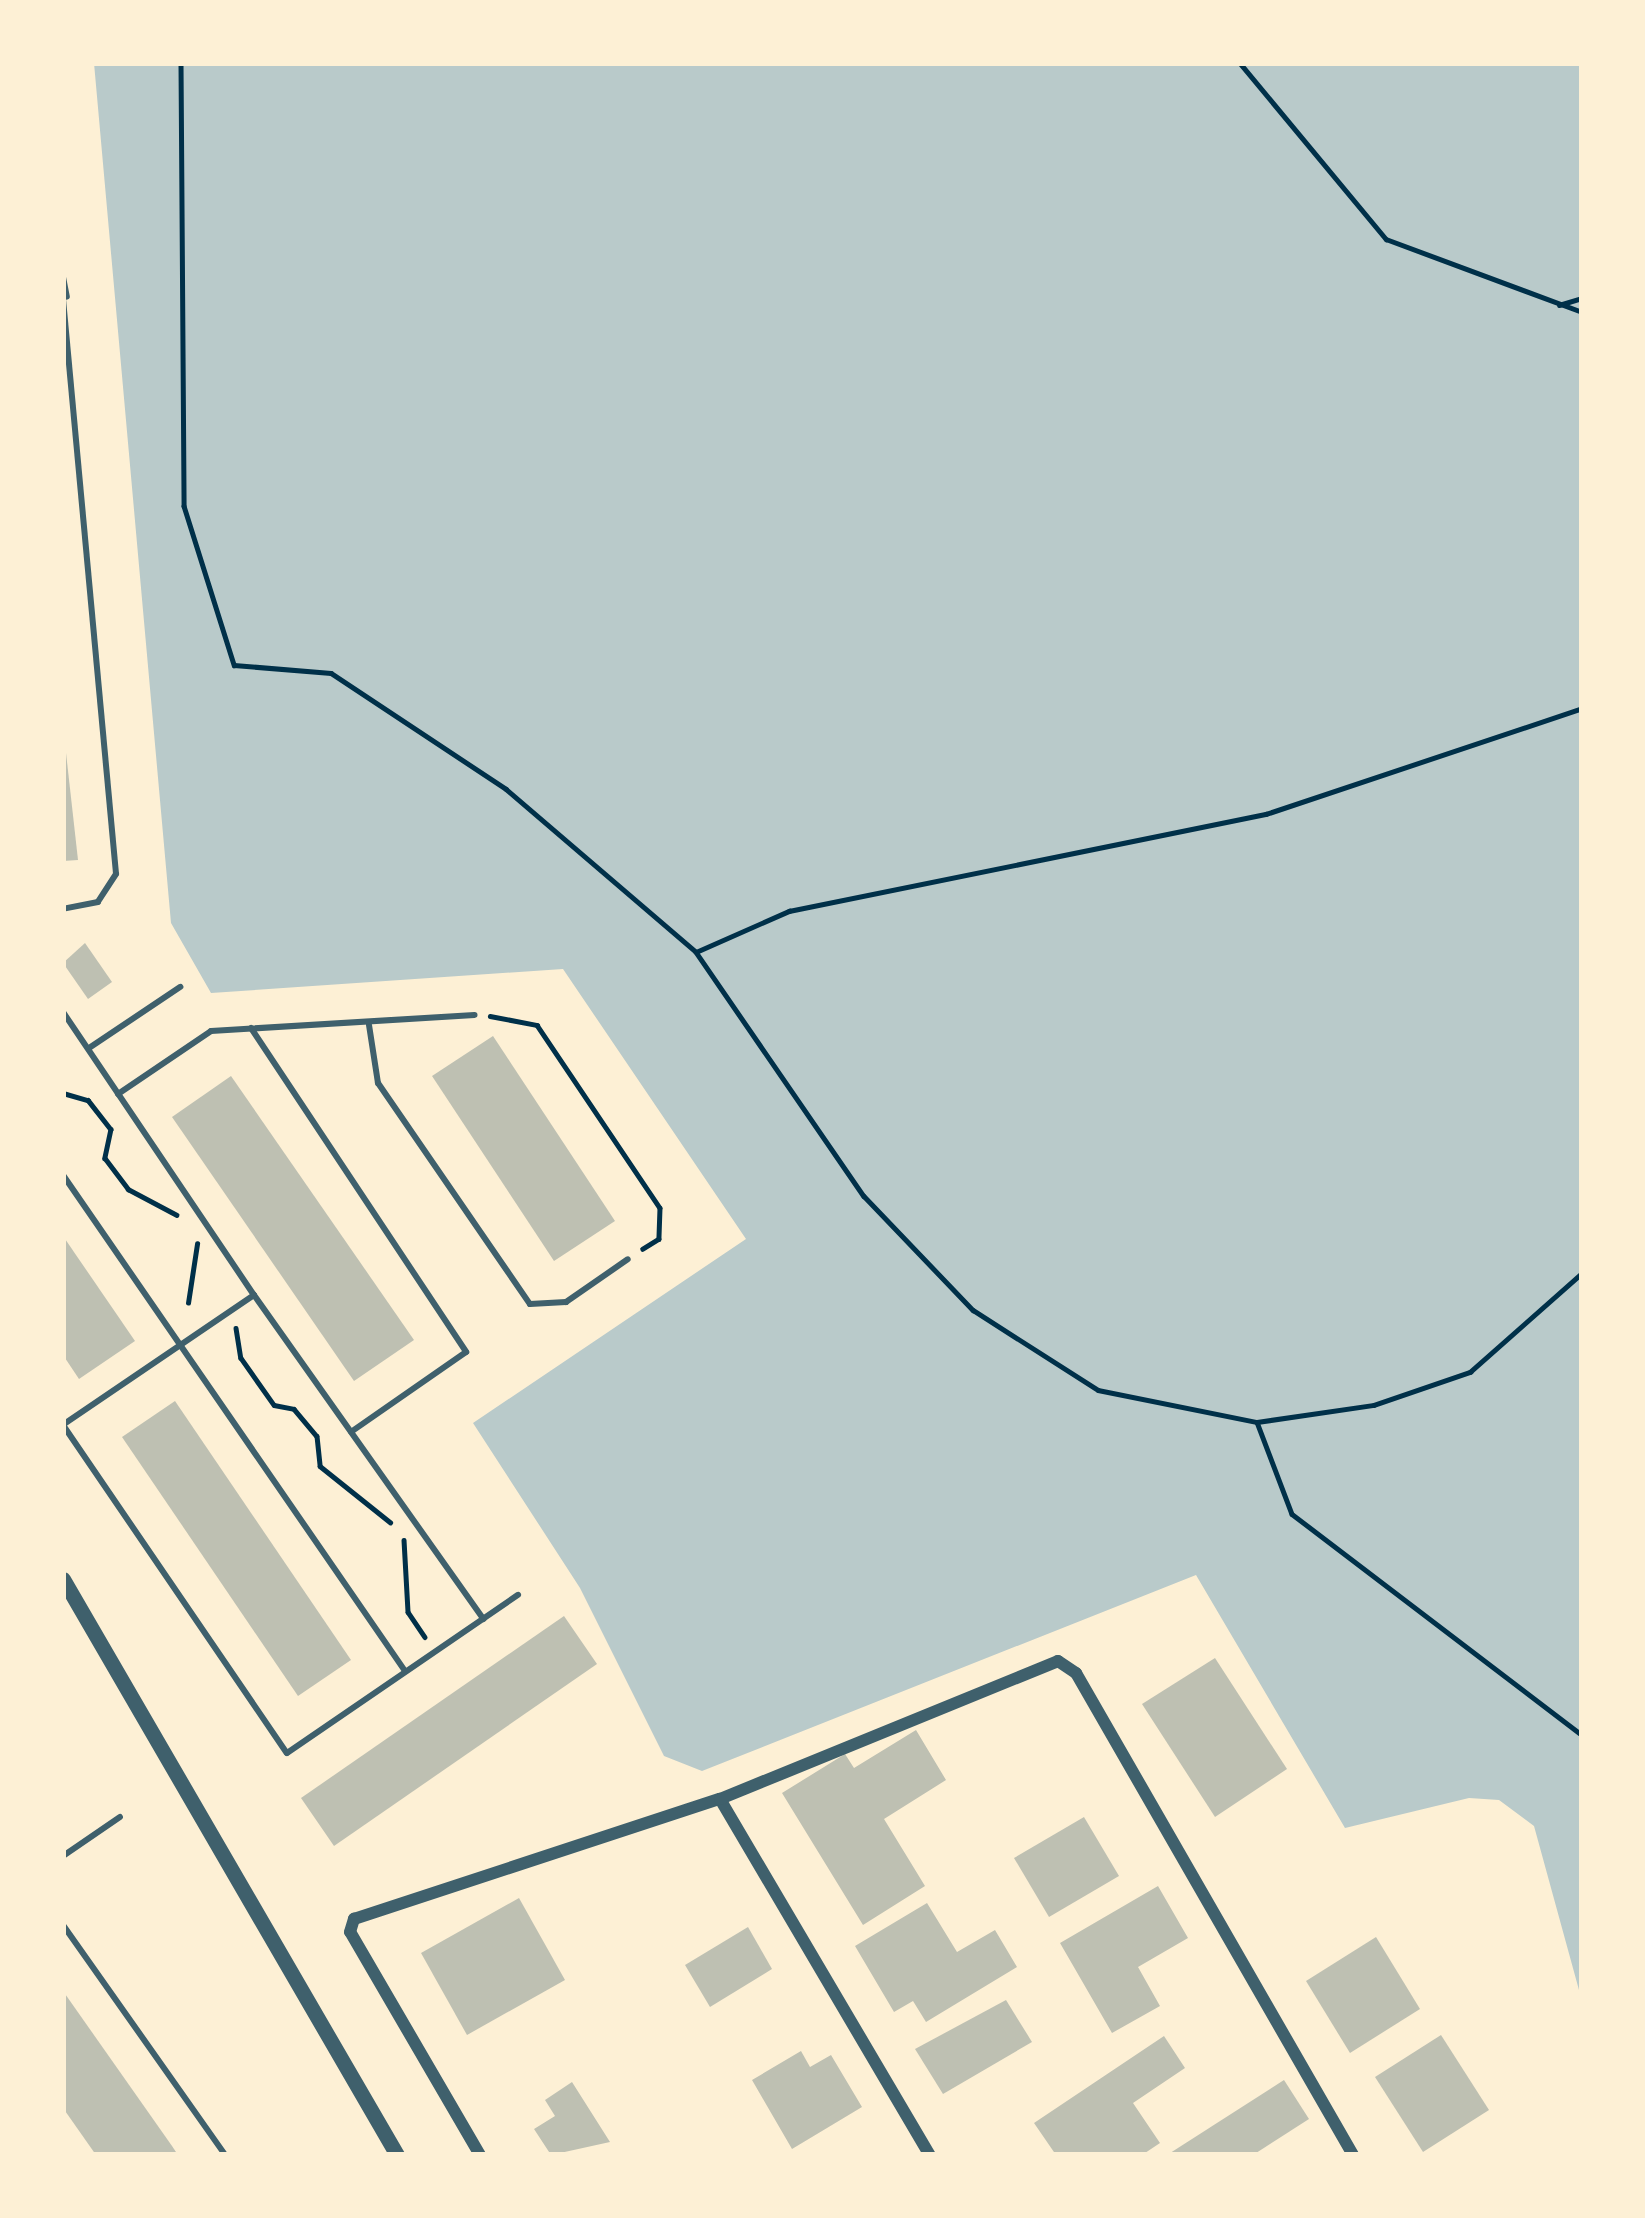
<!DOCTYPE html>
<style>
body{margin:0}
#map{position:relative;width:1645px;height:2218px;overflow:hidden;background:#fdf0d5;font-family:"DejaVu Sans",sans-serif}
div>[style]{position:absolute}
.green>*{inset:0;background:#b9caca}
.building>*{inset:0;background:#bec0b2}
.path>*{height:4.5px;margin:-2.25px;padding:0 2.25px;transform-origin:2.25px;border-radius:2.25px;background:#003049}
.service>*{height:6px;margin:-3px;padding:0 3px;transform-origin:3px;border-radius:3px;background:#3f606c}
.minor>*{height:12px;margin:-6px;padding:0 6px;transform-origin:6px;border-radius:6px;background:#3f606c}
.tertiary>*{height:15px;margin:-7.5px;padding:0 7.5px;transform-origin:7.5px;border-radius:7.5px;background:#3f606c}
span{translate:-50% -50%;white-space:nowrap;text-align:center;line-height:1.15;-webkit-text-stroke:10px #fdf0d5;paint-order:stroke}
.frame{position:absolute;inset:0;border:66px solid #fdf0d5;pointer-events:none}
</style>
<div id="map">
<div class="green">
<i style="clip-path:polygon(94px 63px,1582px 63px,1582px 2001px,1534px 1826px,1499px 1800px,1469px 1798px,1345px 1828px,1196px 1575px,702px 1771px,664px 1756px,580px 1588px,473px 1423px,746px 1239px,563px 969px,211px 993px,171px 923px)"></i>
</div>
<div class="building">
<i style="clip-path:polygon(63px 726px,78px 860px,63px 861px)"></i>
<i style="clip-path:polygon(85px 943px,112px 982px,88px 999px,63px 963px)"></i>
<i style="clip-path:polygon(493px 1036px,615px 1221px,554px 1261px,432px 1076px)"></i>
<i style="clip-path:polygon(231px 1076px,414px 1340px,354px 1381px,172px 1117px)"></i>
<i style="clip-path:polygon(63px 1236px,135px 1341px,79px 1379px,63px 1355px)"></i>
<i style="clip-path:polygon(175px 1401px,351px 1660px,298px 1696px,122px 1437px)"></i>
<i style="clip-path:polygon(564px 1616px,597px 1664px,334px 1846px,301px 1798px)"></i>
<i style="clip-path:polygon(1215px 1658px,1287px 1769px,1215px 1817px,1142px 1704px)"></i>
<i style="clip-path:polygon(916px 1730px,946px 1780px,884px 1819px,925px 1886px,863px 1925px,782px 1793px,845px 1754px,854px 1768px)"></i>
<i style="clip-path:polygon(1084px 1817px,1119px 1876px,1049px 1917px,1014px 1858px)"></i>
<i style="clip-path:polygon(1158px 1886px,1188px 1938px,1138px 1967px,1160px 2006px,1112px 2033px,1060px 1943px)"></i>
<i style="clip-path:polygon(519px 1898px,565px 1980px,467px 2035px,421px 1953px)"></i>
<i style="clip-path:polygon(927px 1903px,957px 1952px,995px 1930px,1017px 1967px,926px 2022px,913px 2001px,894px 2012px,855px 1946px)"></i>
<i style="clip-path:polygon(748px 1927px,772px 1969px,710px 2007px,685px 1965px)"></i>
<i style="clip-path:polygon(1376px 1937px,1420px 2009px,1350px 2053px,1306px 1981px)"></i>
<i style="clip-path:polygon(63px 1991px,172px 2146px,178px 2155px,96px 2155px,63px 2108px)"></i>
<i style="clip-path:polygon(1006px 2000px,1032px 2042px,943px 2094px,915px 2049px)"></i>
<i style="clip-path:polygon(1441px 2035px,1489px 2110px,1423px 2152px,1375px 2077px)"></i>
<i style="clip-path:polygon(1164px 2036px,1185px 2068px,1133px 2103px,1160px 2143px,1142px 2155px,1056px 2155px,1034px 2123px)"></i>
<i style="clip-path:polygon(801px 2051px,810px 2067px,831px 2055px,862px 2107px,792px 2149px,752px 2080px)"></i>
<i style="clip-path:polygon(1284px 2080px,1309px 2119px,1253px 2155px,1167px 2155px)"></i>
<i style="clip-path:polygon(572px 2082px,610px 2142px,551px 2155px,534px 2129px,555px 2116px,545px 2100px)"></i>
</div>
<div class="path">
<i style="left:181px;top:63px;width:443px;rotate:89.6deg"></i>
<i style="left:184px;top:506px;width:167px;rotate:72.5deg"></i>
<i style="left:234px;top:665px;width:97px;rotate:4.7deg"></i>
<i style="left:331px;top:673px;width:210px;rotate:33.5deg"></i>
<i style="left:506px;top:789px;width:250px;rotate:40.6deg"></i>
<i style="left:696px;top:952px;width:296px;rotate:55.5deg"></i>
<i style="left:864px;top:1196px;width:158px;rotate:46.3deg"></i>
<i style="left:973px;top:1310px;width:148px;rotate:32.6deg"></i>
<i style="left:1098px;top:1390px;width:162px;rotate:11.4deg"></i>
<i style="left:1257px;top:1422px;width:118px;rotate:-8.3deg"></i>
<i style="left:1374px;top:1405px;width:102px;rotate:-19deg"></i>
<i style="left:1470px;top:1372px;width:149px;rotate:-41.5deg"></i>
<i style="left:1240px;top:63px;width:229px;rotate:50.3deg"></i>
<i style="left:1386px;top:239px;width:209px;rotate:20.4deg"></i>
<i style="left:1559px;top:305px;width:24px;rotate:-17deg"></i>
<i style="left:696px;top:952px;width:102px;rotate:-23.8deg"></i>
<i style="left:789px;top:911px;width:487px;rotate:-11.5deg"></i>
<i style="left:1266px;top:814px;width:333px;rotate:-18.5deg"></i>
<i style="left:490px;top:1016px;width:48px;rotate:10.8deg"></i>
<i style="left:537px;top:1025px;width:220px;rotate:56.1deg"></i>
<i style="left:660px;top:1208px;width:31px;rotate:92deg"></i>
<i style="left:659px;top:1239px;width:19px;rotate:148deg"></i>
<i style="left:63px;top:1093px;width:26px;rotate:16deg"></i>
<i style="left:88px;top:1100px;width:37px;rotate:52deg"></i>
<i style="left:111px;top:1129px;width:30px;rotate:102deg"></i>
<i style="left:105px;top:1158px;width:39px;rotate:53deg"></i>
<i style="left:128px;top:1189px;width:55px;rotate:28deg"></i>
<i style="left:188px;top:1303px;width:60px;rotate:-81.3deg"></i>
<i style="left:236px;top:1328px;width:30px;rotate:81deg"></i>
<i style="left:241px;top:1358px;width:57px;rotate:54.9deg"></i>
<i style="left:274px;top:1405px;width:20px;rotate:11deg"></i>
<i style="left:294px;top:1409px;width:35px;rotate:50deg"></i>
<i style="left:317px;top:1436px;width:30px;rotate:84deg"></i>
<i style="left:320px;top:1466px;width:90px;rotate:38.7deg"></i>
<i style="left:1257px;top:1422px;width:98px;rotate:69.2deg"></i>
<i style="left:1292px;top:1514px;width:365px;rotate:37.3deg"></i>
<i style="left:404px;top:1540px;width:72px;rotate:86.8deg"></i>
<i style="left:408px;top:1612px;width:30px;rotate:56deg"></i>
</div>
<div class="service">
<i style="left:63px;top:277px;width:20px;rotate:79deg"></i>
<i style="left:63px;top:299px;width:577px;rotate:84.73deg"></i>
<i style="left:116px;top:874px;width:33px;rotate:123deg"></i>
<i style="left:98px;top:902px;width:36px;rotate:169deg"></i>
<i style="left:63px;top:1012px;width:341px;rotate:56deg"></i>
<i style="left:254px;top:1295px;width:231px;rotate:145.8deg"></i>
<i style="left:369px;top:1025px;width:59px;rotate:81.2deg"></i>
<i style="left:378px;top:1083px;width:268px;rotate:55.5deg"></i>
<i style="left:530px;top:1304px;width:36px;rotate:-3deg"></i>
<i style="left:566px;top:1302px;width:75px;rotate:-34.7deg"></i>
<i style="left:251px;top:1028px;width:389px;rotate:56.4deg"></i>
<i style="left:466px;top:1352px;width:140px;rotate:145.2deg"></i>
<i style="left:89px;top:1048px;width:110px;rotate:-33.8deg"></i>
<i style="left:118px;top:1094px;width:112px;rotate:-34.1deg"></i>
<i style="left:211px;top:1031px;width:264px;rotate:-3.5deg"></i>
<i style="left:63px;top:1175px;width:602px;rotate:55.41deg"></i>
<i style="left:254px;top:1295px;width:397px;rotate:54.7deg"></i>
<i style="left:63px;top:1425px;width:397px;rotate:55.7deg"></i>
<i style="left:287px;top:1753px;width:280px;rotate:-34.4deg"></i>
<i style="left:63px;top:1856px;width:69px;rotate:-34.4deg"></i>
<i style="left:63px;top:1925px;width:281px;rotate:54.8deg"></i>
</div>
<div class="minor">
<i style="left:720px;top:1799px;width:413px;rotate:59.5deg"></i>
<i style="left:480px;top:2155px;width:258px;rotate:-120.2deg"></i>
<i style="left:350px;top:1932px;width:14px;rotate:-73deg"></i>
<i style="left:354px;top:1919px;width:385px;rotate:-18.2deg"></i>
<i style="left:720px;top:1799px;width:365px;rotate:-22.2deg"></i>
<i style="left:1058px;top:1661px;width:22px;rotate:34deg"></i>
<i style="left:1076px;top:1673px;width:556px;rotate:60.11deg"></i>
</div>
<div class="tertiary">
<i style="left:63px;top:1579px;width:666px;rotate:59.89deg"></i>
</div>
<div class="frame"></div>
</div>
